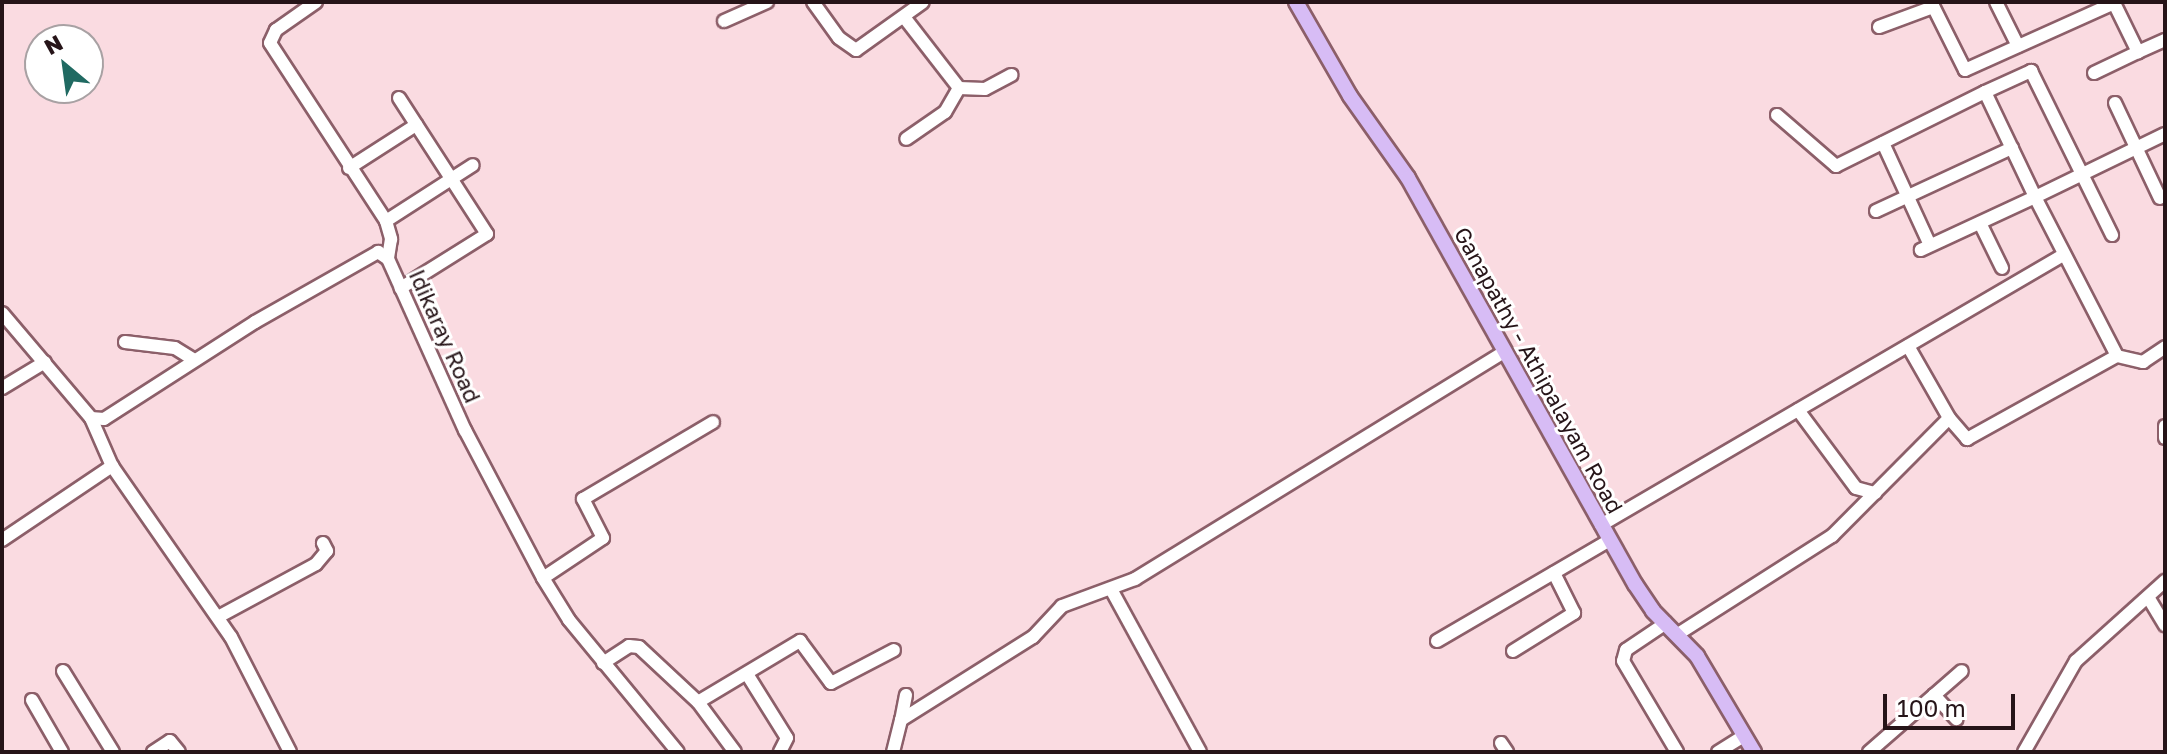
<!DOCTYPE html>
<style>
body{margin:0}
#map{position:relative;width:2167px;height:754px;overflow:hidden;background:#fadbe1;font-family:"Golos Text",sans-serif}
div>[style]{position:absolute}
.roads{filter:drop-shadow(2px 0 #8c5f69) drop-shadow(-2px 0 #8c5f69) drop-shadow(0 2px #8c5f69) drop-shadow(0 -2px #8c5f69)}
.minor>*{height:12px;margin:-6px;padding:0 6px;transform-origin:6px;border-radius:6px;background:#fff}
.major>*{height:14px;margin:-7px;padding:0 7px;transform-origin:7px;border-radius:7px;background:#d7bcf5}
span{translate:-50% -50%;white-space:nowrap;text-align:center;line-height:1.15;-webkit-text-stroke:6px #fff;paint-order:stroke}
.street-label{font-size:22px;color:#261418}
.frame{position:absolute;inset:0;border:4px solid #261418;pointer-events:none}
.north{position:absolute;left:24px;top:24px;width:80px;height:80px;box-sizing:border-box;background:#fff;border:2px solid #a8a1a3;border-radius:50%;rotate:331deg;font-size:22px;font-weight:700;line-height:32px;text-align:center;color:#261418}
.north::after{content:'';display:block;margin:auto;width:28px;height:36px;background:#206a62;clip-path:polygon(50% 0,100% 100%,50% 72%,0 100%)}
.scale{position:absolute;left:1883px;top:694px;width:132px;height:36px;box-sizing:border-box;border:4px solid #261418;border-top:0;padding-left:10px;font-size:24px;line-height:28px;white-space:nowrap;color:#261418;-webkit-text-stroke:6px #fff;paint-order:stroke}
</style>
<div id="map">
<div class="roads">
<div class="minor">
<i style="left:316px;top:2px;width:49px;rotate:145deg"></i>
<i style="left:276px;top:30px;width:14px;rotate:115deg"></i>
<i style="left:270px;top:43px;width:212px;rotate:56.9deg"></i>
<i style="left:386px;top:221px;width:19px;rotate:74deg"></i>
<i style="left:391px;top:239px;width:20px;rotate:99deg"></i>
<i style="left:813px;top:2px;width:44px;rotate:54.2deg"></i>
<i style="left:839px;top:38px;width:21px;rotate:35deg"></i>
<i style="left:856px;top:50px;width:82px;rotate:-35.6deg"></i>
<i style="left:1931px;top:2px;width:76px;rotate:63.4deg"></i>
<i style="left:1965px;top:70px;width:163px;rotate:-24.2deg"></i>
<i style="left:2114px;top:3px;width:55px;rotate:63.9deg"></i>
<i style="left:2138px;top:52px;width:30px;rotate:-24deg"></i>
<i style="left:1996px;top:2px;width:49px;rotate:63.4deg"></i>
<i style="left:904px;top:17px;width:90px;rotate:52.2deg"></i>
<i style="left:959px;top:88px;width:28px;rotate:120deg"></i>
<i style="left:945px;top:112px;width:47px;rotate:145.3deg"></i>
<i style="left:724px;top:21px;width:47px;rotate:-23.8deg"></i>
<i style="left:1879px;top:27px;width:58px;rotate:-20.3deg"></i>
<i style="left:2094px;top:73px;width:49px;rotate:-25.5deg"></i>
<i style="left:959px;top:88px;width:26px;rotate:2deg"></i>
<i style="left:985px;top:89px;width:30px;rotate:-28deg"></i>
<i style="left:1985px;top:92px;width:51px;rotate:-24.5deg"></i>
<i style="left:2031px;top:71px;width:183px;rotate:63.7deg"></i>
<i style="left:399px;top:98px;width:162px;rotate:57.1deg"></i>
<i style="left:487px;top:234px;width:102px;rotate:147.9deg"></i>
<i style="left:2115px;top:103px;width:105px;rotate:64.7deg"></i>
<i style="left:1777px;top:115px;width:78px;rotate:40.8deg"></i>
<i style="left:1836px;top:166px;width:166px;rotate:-26.4deg"></i>
<i style="left:1985px;top:92px;width:116px;rotate:64.5deg"></i>
<i style="left:2035px;top:197px;width:126px;rotate:155.1deg"></i>
<i style="left:2165px;top:134px;width:144px;rotate:154.1deg"></i>
<i style="left:2035px;top:197px;width:179px;rotate:62.7deg"></i>
<i style="left:2117px;top:356px;width:27px;rotate:13deg"></i>
<i style="left:2143px;top:362px;width:27px;rotate:-34deg"></i>
<i style="left:1883px;top:143px;width:112px;rotate:65.3deg"></i>
<i style="left:349px;top:168px;width:80px;rotate:-32.7deg"></i>
<i style="left:1876px;top:211px;width:150px;rotate:-24.9deg"></i>
<i style="left:386px;top:221px;width:103px;rotate:-32.8deg"></i>
<i style="left:1980px;top:223px;width:50px;rotate:63.9deg"></i>
<i style="left:2px;top:313px;width:138px;rotate:49.7deg"></i>
<i style="left:91px;top:418px;width:13px;rotate:4deg"></i>
<i style="left:104px;top:419px;width:179px;rotate:-32.7deg"></i>
<i style="left:255px;top:322px;width:142px;rotate:-29.6deg"></i>
<i style="left:378px;top:252px;width:12px;rotate:35deg"></i>
<i style="left:388px;top:259px;width:188px;rotate:65.8deg"></i>
<i style="left:465px;top:430px;width:167px;rotate:62.2deg"></i>
<i style="left:543px;top:578px;width:49px;rotate:58.2deg"></i>
<i style="left:569px;top:620px;width:171px;rotate:50.5deg"></i>
<i style="left:125px;top:342px;width:50px;rotate:6.8deg"></i>
<i style="left:175px;top:348px;width:22px;rotate:32deg"></i>
<i style="left:1908px;top:346px;width:83px;rotate:60.3deg"></i>
<i style="left:1949px;top:418px;width:28px;rotate:49deg"></i>
<i style="left:1967px;top:439px;width:171px;rotate:-29deg"></i>
<i style="left:2px;top:388px;width:50px;rotate:-31.2deg"></i>
<i style="left:1798px;top:410px;width:97px;rotate:53.4deg"></i>
<i style="left:1856px;top:488px;width:20px;rotate:15deg"></i>
<i style="left:91px;top:418px;width:52px;rotate:66.4deg"></i>
<i style="left:112px;top:466px;width:208px;rotate:55.2deg"></i>
<i style="left:231px;top:637px;width:129px;rotate:62.8deg"></i>
<i style="left:2165px;top:426px;width:12px;rotate:90deg"></i>
<i style="left:1601px;top:525px;width:535px;rotate:-30.3deg"></i>
<i style="left:2px;top:540px;width:133px;rotate:-33.9deg"></i>
<i style="left:543px;top:578px;width:72px;rotate:-33.7deg"></i>
<i style="left:603px;top:538px;width:44px;rotate:-117.1deg"></i>
<i style="left:583px;top:499px;width:151px;rotate:-30.6deg"></i>
<i style="left:1112px;top:591px;width:183px;rotate:61.3deg"></i>
<i style="left:2148px;top:597px;width:33px;rotate:59deg"></i>
<i style="left:218px;top:617px;width:111px;rotate:-28.4deg"></i>
<i style="left:316px;top:564px;width:17px;rotate:-50deg"></i>
<i style="left:327px;top:551px;width:9px;rotate:-117deg"></i>
<i style="left:1666px;top:623px;width:48px;rotate:146deg"></i>
<i style="left:1626px;top:650px;width:11px;rotate:105deg"></i>
<i style="left:1623px;top:661px;width:106px;rotate:59.3deg"></i>
<i style="left:1678px;top:634px;width:183px;rotate:-32.5deg"></i>
<i style="left:1832px;top:536px;width:166px;rotate:-45.2deg"></i>
<i style="left:1437px;top:641px;width:200px;rotate:-30.3deg"></i>
<i style="left:1513px;top:651px;width:72px;rotate:-31.9deg"></i>
<i style="left:1574px;top:613px;width:45px;rotate:-116.6deg"></i>
<i style="left:603px;top:663px;width:31px;rotate:-33deg"></i>
<i style="left:629px;top:646px;width:10px;rotate:6deg"></i>
<i style="left:639px;top:647px;width:81px;rotate:43deg"></i>
<i style="left:698px;top:702px;width:62px;rotate:53.5deg"></i>
<i style="left:63px;top:671px;width:95px;rotate:58.3deg"></i>
<i style="left:747px;top:674px;width:75px;rotate:58deg"></i>
<i style="left:787px;top:738px;width:16px;rotate:117deg"></i>
<i style="left:906px;top:695px;width:25px;rotate:101deg"></i>
<i style="left:901px;top:720px;width:156px;rotate:-32.2deg"></i>
<i style="left:1033px;top:637px;width:42px;rotate:-46.9deg"></i>
<i style="left:1062px;top:606px;width:78px;rotate:-20.3deg"></i>
<i style="left:1135px;top:579px;width:432px;rotate:-31.6deg"></i>
<i style="left:1934px;top:695px;width:33px;rotate:47deg"></i>
<i style="left:32px;top:700px;width:60px;rotate:60deg"></i>
<i style="left:698px;top:702px;width:119px;rotate:-30.9deg"></i>
<i style="left:800px;top:641px;width:52px;rotate:53.6deg"></i>
<i style="left:831px;top:683px;width:71px;rotate:-27.6deg"></i>
<i style="left:1501px;top:743px;width:11px;rotate:56deg"></i>
<i style="left:153px;top:752px;width:20px;rotate:-33deg"></i>
<i style="left:170px;top:741px;width:14px;rotate:51deg"></i>
<i style="left:893px;top:752px;width:33px;rotate:-76deg"></i>
<i style="left:1718px;top:752px;width:31px;rotate:-32deg"></i>
<i style="left:1869px;top:752px;width:123px;rotate:-41.1deg"></i>
<i style="left:2024px;top:752px;width:105px;rotate:-60.3deg"></i>
<i style="left:2076px;top:661px;width:120px;rotate:-42deg"></i>
</div>
<div class="major">
<i style="left:1296px;top:2px;width:108px;rotate:60.1deg"></i>
<i style="left:1350px;top:96px;width:100px;rotate:54.7deg"></i>
<i style="left:1408px;top:178px;width:465px;rotate:60.8deg"></i>
<i style="left:1635px;top:584px;width:32px;rotate:56deg"></i>
<i style="left:1653px;top:611px;width:63px;rotate:45.6deg"></i>
<i style="left:1697px;top:656px;width:112px;rotate:59.3deg"></i>
</div>
</div>
<div class="street-label">
<span style="left:445px;top:336px;rotate:66deg">Idikaray Road</span>
<span style="left:1539px;top:370px;rotate:61deg">Ganapathy - Athipalayam Road</span>
</div>
<div class="frame"></div>
<div class="north">N</div>
<div class="scale">100 m</div>
</div>
